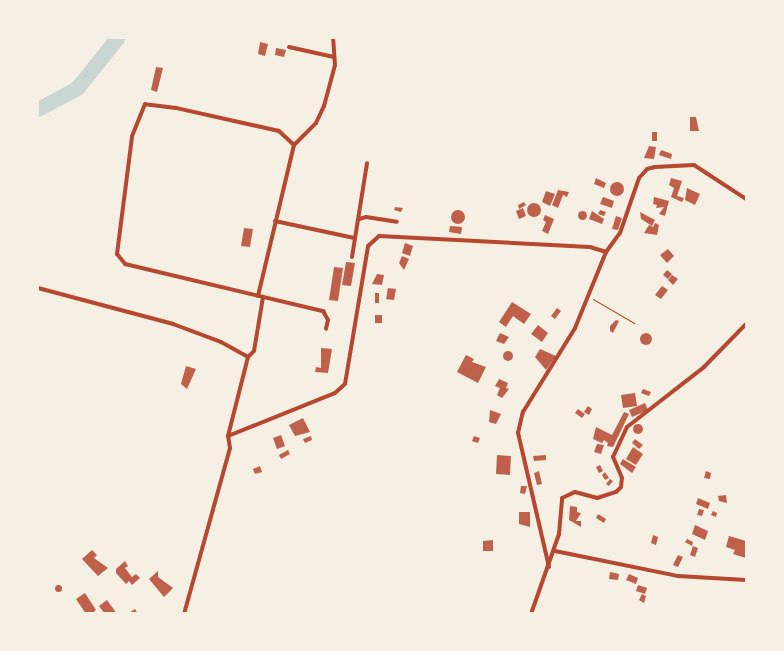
<!DOCTYPE html>
<style>
body{margin:0}
#map{position:relative;width:784px;height:651px;overflow:hidden;background:#f6efe4;font-family:"Nunito Sans",sans-serif}
div>[style]{position:absolute}
.river>*{height:15px;margin:-7.5px;padding:0 7.5px;transform-origin:7.5px;border-radius:7.5px;background:#c9d6d2}
.building>*{inset:0;background:#bf614a}
.round{border-radius:50%}
.path>*{height:1px;margin:-0.5px;padding:0 0.5px;transform-origin:0.5px;border-radius:0.5px;background:#b5482f}
.minor>*{height:4px;margin:-2px;padding:0 2px;transform-origin:2px;border-radius:2px;background:#b5482f}
span{translate:-50% -50%;white-space:nowrap;text-align:center;line-height:1.15;-webkit-text-stroke:4px #f6efe4;paint-order:stroke}
.frame{position:absolute;inset:0;border:39px solid #f6efe4;pointer-events:none}
</style>
<div id="map">
<div class="river">
<i style="left:38px;top:109px;width:44px;rotate:-28.3deg"></i>
<i style="left:77px;top:88px;width:64px;rotate:-51.3deg"></i>
</div>
<div class="building">
<i style="clip-path:polygon(260px 42px,268px 44px,265px 56px,258px 54px)"></i>
<i style="clip-path:polygon(276px 48px,286px 50px,284px 57px,275px 55px)"></i>
<i style="clip-path:polygon(156px 67px,163px 68px,157px 92px,151px 90px)"></i>
<i style="clip-path:polygon(690px 117px,696px 117px,699px 131px,690px 131px)"></i>
<i style="clip-path:polygon(652px 132px,657px 132px,657px 141px,652px 141px)"></i>
<i style="clip-path:polygon(649px 146px,656px 147px,654px 159px,644px 158px)"></i>
<i style="clip-path:polygon(661px 150px,672px 154px,671px 159px,659px 155px)"></i>
<i style="clip-path:polygon(596px 178px,606px 183px,604px 188px,594px 184px)"></i>
<i style="clip-path:polygon(671px 178px,682px 181px,677px 196px,684px 198px,682px 202px,671px 197px,674px 188px,669px 185px)"></i>
<i class="round" style="left:610px;top:182px;width:14px;height:14px"></i>
<i style="clip-path:polygon(687px 188px,700px 194px,695px 205px,685px 200px)"></i>
<i style="clip-path:polygon(558px 190px,569px 192px,567px 197px,563px 195px,558px 208px,552px 205px)"></i>
<i style="clip-path:polygon(546px 191px,555px 194px,550px 206px,542px 202px)"></i>
<i style="clip-path:polygon(603px 197px,614px 201px,612px 208px,600px 204px)"></i>
<i style="clip-path:polygon(654px 197px,669px 201px,665px 216px,659px 214px,664px 207px,656px 208px,657px 205px,653px 204px)"></i>
<i style="clip-path:polygon(524px 202px,526px 205px,519px 209px,518px 205px)"></i>
<i class="round" style="left:527px;top:203px;width:14px;height:14px"></i>
<i style="clip-path:polygon(395px 207px,403px 208px,401px 212px,394px 210px)"></i>
<i style="clip-path:polygon(523px 208px,526px 216px,519px 219px,516px 211px)"></i>
<i style="clip-path:polygon(600px 210px,606px 212px,604px 216px,598px 214px)"></i>
<i class="round" style="left:451px;top:210px;width:14px;height:14px"></i>
<i class="round" style="left:577.5px;top:210.5px;width:9px;height:9px"></i>
<i style="clip-path:polygon(592px 211px,604px 219px,602px 224px,589px 219px)"></i>
<i style="clip-path:polygon(640px 212px,655px 220px,652px 226px,641px 219px)"></i>
<i style="clip-path:polygon(545px 215px,554px 219px,548px 234px,542px 231px,546px 222px,543px 220px)"></i>
<i style="clip-path:polygon(616px 216px,622px 218px,618px 230px,612px 229px)"></i>
<i style="clip-path:polygon(655px 223px,659px 225px,657px 235px,644px 233px,649px 225px,653px 227px)"></i>
<i style="clip-path:polygon(450px 226px,462px 227px,461px 234px,449px 232px)"></i>
<i style="clip-path:polygon(244px 228px,253px 229px,250px 247px,241px 246px)"></i>
<i style="clip-path:polygon(405px 243px,413px 246px,410px 256px,402px 253px)"></i>
<i style="clip-path:polygon(668px 249px,674px 256px,667px 263px,660px 255px)"></i>
<i style="clip-path:polygon(402px 256px,409px 259px,404px 270px,399px 263px)"></i>
<i style="clip-path:polygon(346px 262px,355px 263px,351px 286px,342px 285px)"></i>
<i style="clip-path:polygon(334px 267px,343px 268px,338px 301px,329px 300px)"></i>
<i style="clip-path:polygon(667px 270px,672px 274px,668px 279px,663px 275px)"></i>
<i style="clip-path:polygon(377px 274px,384px 275px,382px 285px,372px 284px)"></i>
<i style="clip-path:polygon(672px 275px,678px 279px,673px 285px,668px 280px)"></i>
<i style="clip-path:polygon(662px 286px,668px 290px,661px 299px,655px 295px)"></i>
<i style="clip-path:polygon(388px 288px,396px 289px,394px 300px,386px 299px)"></i>
<i style="clip-path:polygon(375px 293px,379px 293px,379px 303px,375px 303px)"></i>
<i style="clip-path:polygon(512px 302px,531px 314px,524px 324px,513px 316px,506px 327px,499px 322px)"></i>
<i style="clip-path:polygon(557px 308px,561px 311px,555px 319px,551px 316px)"></i>
<i style="clip-path:polygon(375px 315px,382px 315px,382px 323px,375px 323px)"></i>
<i style="clip-path:polygon(616px 320px,619px 321px,613px 333px,610px 331px,610px 326px)"></i>
<i style="clip-path:polygon(538px 325px,548px 333px,542px 342px,531px 334px)"></i>
<i class="round" style="left:640px;top:333px;width:12px;height:12px"></i>
<i style="clip-path:polygon(500px 333px,509px 337px,504px 344px,496px 341px)"></i>
<i style="clip-path:polygon(321px 348px,332px 349px,328px 373px,315px 372px,316px 367px,321px 368px)"></i>
<i style="clip-path:polygon(540px 349px,556px 356px,546px 370px,535px 357px)"></i>
<i class="round" style="left:503px;top:351px;width:10px;height:10px"></i>
<i style="clip-path:polygon(466px 355px,474px 359px,472px 362px,486px 367px,478px 383px,457px 372px)"></i>
<i style="clip-path:polygon(186px 366px,196px 369px,187px 389px,181px 384px)"></i>
<i style="clip-path:polygon(499px 379px,508px 383px,506px 388px,509px 389px,502px 398px,497px 395px,500px 388px,495px 386px)"></i>
<i style="clip-path:polygon(643px 389px,651px 392px,649px 396px,641px 393px)"></i>
<i style="clip-path:polygon(635px 393px,637px 406px,623px 408px,621px 395px)"></i>
<i style="clip-path:polygon(645px 403px,648px 410px,632px 417px,629px 410px)"></i>
<i style="clip-path:polygon(588px 406px,592px 409px,589px 415px,584px 412px)"></i>
<i style="clip-path:polygon(578px 409px,585px 414px,582px 418px,575px 413px)"></i>
<i style="clip-path:polygon(490px 410px,501px 414px,496px 424px,489px 422px)"></i>
<i style="clip-path:polygon(624px 412px,629px 414px,613px 447px,607px 446px,608px 443px,604px 440px,602px 443px,593px 439px,596px 427px,612px 435px)"></i>
<i style="clip-path:polygon(303px 418px,310px 432px,295px 436px,289px 425px)"></i>
<i class="round" style="left:633px;top:424px;width:10px;height:10px"></i>
<i style="clip-path:polygon(281px 435px,285px 446px,277px 449px,273px 438px)"></i>
<i style="clip-path:polygon(311px 436px,312px 440px,305px 443px,303px 439px)"></i>
<i style="clip-path:polygon(474px 436px,480px 438px,478px 443px,472px 441px)"></i>
<i style="clip-path:polygon(635px 439px,643px 445px,639px 449px,632px 443px)"></i>
<i style="clip-path:polygon(597px 444px,604px 445px,601px 454px,594px 452px)"></i>
<i style="clip-path:polygon(633px 447px,643px 454px,636px 465px,626px 459px)"></i>
<i style="clip-path:polygon(288px 450px,290px 454px,281px 459px,279px 455px)"></i>
<i style="clip-path:polygon(497px 455px,511px 456px,510px 475px,496px 474px)"></i>
<i style="clip-path:polygon(546px 455px,546px 460px,534px 461px,533px 456px)"></i>
<i style="clip-path:polygon(623px 459px,636px 467px,632px 473px,620px 464px)"></i>
<i style="clip-path:polygon(600px 465px,603px 471px,599px 473px,596px 467px)"></i>
<i style="clip-path:polygon(260px 466px,262px 472px,255px 474px,253px 469px)"></i>
<i style="clip-path:polygon(539px 471px,542px 484px,537px 485px,534px 473px)"></i>
<i style="clip-path:polygon(706px 471px,711px 473px,710px 479px,704px 478px)"></i>
<i style="clip-path:polygon(605px 472px,609px 478px,605px 480px,602px 475px)"></i>
<i style="clip-path:polygon(610px 479px,613px 481px,609px 486px,606px 484px)"></i>
<i style="clip-path:polygon(521px 486px,527px 486px,525px 494px,520px 493px)"></i>
<i style="clip-path:polygon(726px 495px,727px 503px,719px 501px,718px 496px)"></i>
<i style="clip-path:polygon(698px 498px,710px 503px,708px 509px,696px 504px)"></i>
<i style="clip-path:polygon(570px 506px,577px 507px,577px 512px,581px 513px,576px 521px,581px 521px,581px 527px,569px 520px)"></i>
<i style="clip-path:polygon(699px 509px,704px 510px,702px 516px,697px 515px)"></i>
<i style="clip-path:polygon(713px 511px,717px 513px,716px 517px,711px 515px)"></i>
<i style="clip-path:polygon(519px 512px,530px 512px,530px 527px,519px 524px)"></i>
<i style="clip-path:polygon(598px 514px,606px 519px,604px 523px,596px 518px)"></i>
<i style="clip-path:polygon(695px 525px,708px 531px,705px 540px,692px 534px)"></i>
<i style="clip-path:polygon(653px 535px,658px 537px,656px 545px,651px 543px)"></i>
<i style="clip-path:polygon(729px 536px,746px 541px,746px 558px,733px 554px,735px 550px,726px 547px)"></i>
<i style="clip-path:polygon(687px 539px,693px 542px,692px 546px,685px 542px)"></i>
<i style="clip-path:polygon(493px 540px,493px 551px,483px 551px,483px 541px)"></i>
<i style="clip-path:polygon(693px 546px,698px 548px,695px 557px,690px 555px)"></i>
<i style="clip-path:polygon(92px 550px,97px 555px,94px 558px,108px 568px,98px 576px,82px 559px)"></i>
<i style="clip-path:polygon(678px 555px,683px 557px,678px 567px,673px 565px)"></i>
<i style="clip-path:polygon(125px 561px,128px 566px,125px 568px,132px 577px,136px 574px,140px 578px,132px 585px,129px 581px,126px 584px,116px 573px,116px 569px)"></i>
<i style="clip-path:polygon(158px 571px,158px 577px,173px 588px,164px 597px,149px 579px)"></i>
<i style="clip-path:polygon(610px 572px,619px 574px,618px 580px,609px 579px)"></i>
<i style="clip-path:polygon(629px 574px,638px 578px,636px 584px,626px 580px)"></i>
<i class="round" style="left:54.5px;top:584.5px;width:7px;height:7px"></i>
<i style="clip-path:polygon(638px 585px,647px 588px,645px 594px,636px 591px)"></i>
<i style="clip-path:polygon(85px 593px,96px 610px,91px 614px,86px 614px,76px 599px)"></i>
<i style="clip-path:polygon(642px 594px,646px 596px,644px 603px,639px 600px)"></i>
<i style="clip-path:polygon(107px 600px,117px 614px,105px 614px,99px 606px)"></i>
<i style="clip-path:polygon(135px 609px,138px 614px,127px 614px)"></i>
</div>
<div class="path">
<i style="left:593px;top:299px;width:48px;rotate:30.3deg"></i>
</div>
<div class="minor">
<i style="left:289px;top:47px;width:46px;rotate:12.5deg"></i>
<i style="left:294px;top:145px;width:21px;rotate:-137deg"></i>
<i style="left:279px;top:131px;width:106px;rotate:-167.4deg"></i>
<i style="left:176px;top:108px;width:31px;rotate:-173deg"></i>
<i style="left:145px;top:104px;width:35px;rotate:112deg"></i>
<i style="left:132px;top:137px;width:118px;rotate:97.3deg"></i>
<i style="left:117px;top:254px;width:13px;rotate:51deg"></i>
<i style="left:125px;top:264px;width:204px;rotate:13.4deg"></i>
<i style="left:323px;top:311px;width:10px;rotate:61deg"></i>
<i style="left:328px;top:320px;width:9px;rotate:103deg"></i>
<i style="left:359px;top:219px;width:7px;rotate:-16deg"></i>
<i style="left:366px;top:217px;width:31px;rotate:9deg"></i>
<i style="left:275px;top:221px;width:81px;rotate:12.1deg"></i>
<i style="left:352px;top:257px;width:95px;rotate:-80.9deg"></i>
<i style="left:38px;top:288px;width:140px;rotate:14.9deg"></i>
<i style="left:173px;top:324px;width:51px;rotate:20.6deg"></i>
<i style="left:221px;top:342px;width:31px;rotate:29deg"></i>
<i style="left:258px;top:296px;width:155px;rotate:-76.6deg"></i>
<i style="left:294px;top:145px;width:31px;rotate:-45deg"></i>
<i style="left:316px;top:123px;width:19px;rotate:-65deg"></i>
<i style="left:324px;top:106px;width:42px;rotate:-75deg"></i>
<i style="left:335px;top:65px;width:27px;rotate:-94deg"></i>
<i style="left:228px;top:436px;width:115px;rotate:-21.9deg"></i>
<i style="left:335px;top:393px;width:13px;rotate:-42deg"></i>
<i style="left:345px;top:384px;width:140px;rotate:-80.5deg"></i>
<i style="left:368px;top:246px;width:15px;rotate:-42deg"></i>
<i style="left:379px;top:236px;width:211px;rotate:3deg"></i>
<i style="left:590px;top:247px;width:17px;rotate:17deg"></i>
<i style="left:555px;top:551px;width:126px;rotate:11.5deg"></i>
<i style="left:678px;top:576px;width:68px;rotate:3.4deg"></i>
<i style="left:549px;top:567px;width:138px;rotate:-103deg"></i>
<i style="left:518px;top:433px;width:22px;rotate:-77deg"></i>
<i style="left:523px;top:412px;width:99px;rotate:-58.2deg"></i>
<i style="left:575px;top:328px;width:82px;rotate:-67.8deg"></i>
<i style="left:606px;top:252px;width:24px;rotate:-54deg"></i>
<i style="left:620px;top:233px;width:58px;rotate:-70.9deg"></i>
<i style="left:639px;top:178px;width:12px;rotate:-48deg"></i>
<i style="left:647px;top:169px;width:8px;rotate:-14deg"></i>
<i style="left:655px;top:167px;width:39px;rotate:-3deg"></i>
<i style="left:694px;top:165px;width:62px;rotate:33.2deg"></i>
<i style="left:184px;top:614px;width:172px;rotate:-74.5deg"></i>
<i style="left:230px;top:448px;width:12px;rotate:-99deg"></i>
<i style="left:228px;top:436px;width:81px;rotate:-75.8deg"></i>
<i style="left:248px;top:357px;width:8px;rotate:-45deg"></i>
<i style="left:254px;top:351px;width:55px;rotate:-80.5deg"></i>
<i style="left:531px;top:614px;width:85px;rotate:-70.7deg"></i>
<i style="left:559px;top:534px;width:36px;rotate:-85deg"></i>
<i style="left:562px;top:498px;width:14px;rotate:-25deg"></i>
<i style="left:575px;top:492px;width:23px;rotate:15deg"></i>
<i style="left:597px;top:498px;width:20px;rotate:-18deg"></i>
<i style="left:616px;top:492px;width:7px;rotate:-45deg"></i>
<i style="left:621px;top:487px;width:9px;rotate:-84deg"></i>
<i style="left:622px;top:478px;width:23px;rotate:-113deg"></i>
<i style="left:613px;top:457px;width:33px;rotate:-65deg"></i>
<i style="left:627px;top:427px;width:98px;rotate:-37.9deg"></i>
<i style="left:704px;top:367px;width:60px;rotate:-45.7deg"></i>
</div>
<div class="frame"></div>
</div>
